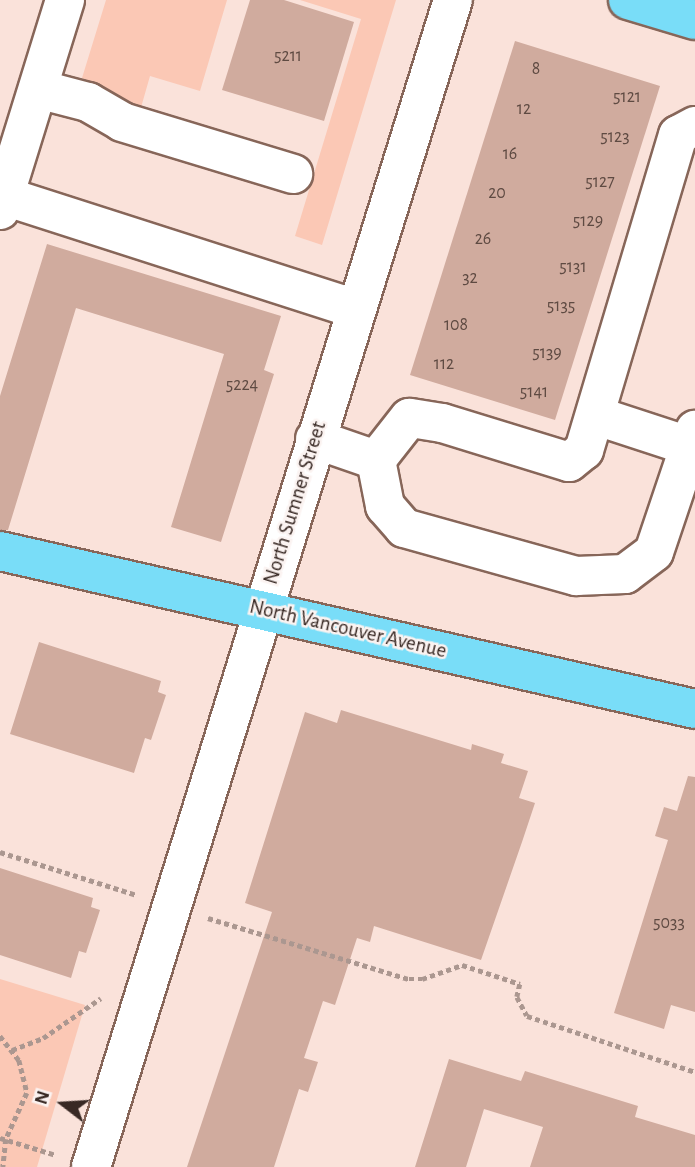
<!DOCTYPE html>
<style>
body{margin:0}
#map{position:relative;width:695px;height:1167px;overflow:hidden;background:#fae2da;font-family:"Alegreya Sans",sans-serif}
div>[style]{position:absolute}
.green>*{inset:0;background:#fbc8b5}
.building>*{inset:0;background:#d0ab9e}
.path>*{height:4.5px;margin-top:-2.25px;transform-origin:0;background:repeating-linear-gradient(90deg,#ab9790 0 5px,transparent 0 8.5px)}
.roads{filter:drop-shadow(2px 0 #876659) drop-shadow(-2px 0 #876659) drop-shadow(0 2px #876659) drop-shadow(0 -2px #876659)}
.minor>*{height:38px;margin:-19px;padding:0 19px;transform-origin:19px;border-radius:19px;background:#fff}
.major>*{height:38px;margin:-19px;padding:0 19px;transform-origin:19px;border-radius:19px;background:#79ddf8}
span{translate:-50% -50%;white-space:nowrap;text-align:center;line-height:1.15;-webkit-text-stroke:5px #fbf3f1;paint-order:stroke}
.number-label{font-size:18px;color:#5e4a42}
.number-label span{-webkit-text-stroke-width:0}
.street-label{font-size:21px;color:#382924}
.north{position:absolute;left:28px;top:1069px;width:70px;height:70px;-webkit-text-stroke:5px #fbf3f1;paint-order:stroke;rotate:287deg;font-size:19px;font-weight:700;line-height:28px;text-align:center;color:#382924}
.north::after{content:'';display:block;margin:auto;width:24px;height:32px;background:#382924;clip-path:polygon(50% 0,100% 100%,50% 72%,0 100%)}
</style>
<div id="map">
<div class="green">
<i style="clip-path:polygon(106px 0,227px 0,200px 91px,150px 76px,138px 118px,82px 78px)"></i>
<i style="clip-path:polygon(300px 0,396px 0,322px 245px,295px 236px,361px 19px)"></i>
<i style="clip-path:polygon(0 979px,85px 1005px,37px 1167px,0 1167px)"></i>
</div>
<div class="building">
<i style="clip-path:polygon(250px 0,284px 0,354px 22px,324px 121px,222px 90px)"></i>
<i style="clip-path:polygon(515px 41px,660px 86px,555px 420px,410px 375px)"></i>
<i style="clip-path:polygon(47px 244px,281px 316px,264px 370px,274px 374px,221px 542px,171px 527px,224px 354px,76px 308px,8px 530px,0 530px,0 396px)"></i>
<i style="clip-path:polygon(39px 642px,161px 681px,158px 692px,166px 695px,151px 740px,145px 738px,134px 773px,10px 734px)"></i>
<i style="clip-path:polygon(341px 710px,471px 750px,472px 744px,504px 754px,501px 763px,528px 771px,519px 798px,535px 803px,522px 842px,481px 960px,374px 926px,370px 942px,357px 938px,335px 1005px,323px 1001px,304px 1058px,318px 1062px,308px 1092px,299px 1089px,274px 1167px,187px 1167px,272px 912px,245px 903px,305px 712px,337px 723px)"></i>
<i style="clip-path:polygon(688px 776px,695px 777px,695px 1012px,671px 1005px,664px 1029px,614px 1013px,668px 840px,655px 836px,664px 807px,677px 811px)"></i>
<i style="clip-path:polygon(0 868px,93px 898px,91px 907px,100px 910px,86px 953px,79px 951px,71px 978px,0 955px)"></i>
<i style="clip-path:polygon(449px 1059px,521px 1081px,525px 1071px,638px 1106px,635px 1117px,695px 1135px,695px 1167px,530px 1167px,543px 1127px,484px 1109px,466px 1167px,415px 1167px)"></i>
</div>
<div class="path">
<i style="left:0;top:852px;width:143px;rotate:17.5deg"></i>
<i style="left:208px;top:918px;width:210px;rotate:16.9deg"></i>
<i style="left:409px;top:979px;width:13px"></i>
<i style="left:422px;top:979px;width:42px;rotate:-19.3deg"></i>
<i style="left:462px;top:965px;width:61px;rotate:18.1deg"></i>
<i style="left:520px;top:984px;width:13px;rotate:103deg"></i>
<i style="left:517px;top:997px;width:21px;rotate:62deg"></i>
<i style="left:527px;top:1016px;width:177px;rotate:18.4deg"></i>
<i style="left:0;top:1036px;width:31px;rotate:52deg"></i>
<i style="left:19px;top:1060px;width:34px;rotate:76deg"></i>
<i style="left:27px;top:1093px;width:51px;rotate:114.5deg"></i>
<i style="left:6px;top:1139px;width:28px;rotate:96deg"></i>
<i style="left:12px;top:1050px;width:33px;rotate:-21deg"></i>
<i style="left:43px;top:1038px;width:70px;rotate:-34.6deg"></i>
<i style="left:0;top:1138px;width:59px;rotate:16.9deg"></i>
</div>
<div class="roads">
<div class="minor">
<i style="left:38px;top:89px;width:52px;rotate:14.6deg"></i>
<i style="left:88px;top:102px;width:39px;rotate:30deg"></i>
<i style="left:122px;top:122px;width:179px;rotate:16.9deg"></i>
<i style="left:695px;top:126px;width:19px;rotate:152deg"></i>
<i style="left:678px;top:135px;width:329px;rotate:106.6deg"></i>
<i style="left:584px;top:450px;width:19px;rotate:141deg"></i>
<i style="left:569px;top:462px;width:133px;rotate:-162.9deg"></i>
<i style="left:442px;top:423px;width:33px;rotate:-171deg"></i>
<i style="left:409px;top:418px;width:53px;rotate:128.2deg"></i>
<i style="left:376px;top:460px;width:47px;rotate:78.9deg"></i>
<i style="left:385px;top:506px;width:29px;rotate:49deg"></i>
<i style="left:404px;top:528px;width:179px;rotate:15.6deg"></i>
<i style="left:576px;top:576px;width:49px;rotate:-2.3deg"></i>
<i style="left:625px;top:574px;width:36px;rotate:-37deg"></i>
<i style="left:654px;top:552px;width:129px;rotate:-71.4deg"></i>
<i style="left:4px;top:196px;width:370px;rotate:17.8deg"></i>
<i style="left:0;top:210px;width:220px;rotate:-72.8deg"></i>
<i style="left:597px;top:416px;width:103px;rotate:18.1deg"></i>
<i style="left:315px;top:439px;width:65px;rotate:19deg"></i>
<i style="left:91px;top:1167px;width:1222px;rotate:-72.77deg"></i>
</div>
<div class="major">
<i style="left:628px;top:0;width:70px;rotate:16.6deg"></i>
<i style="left:0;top:551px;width:713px;rotate:12.81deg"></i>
</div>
</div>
<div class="number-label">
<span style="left:288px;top:56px">5211</span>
<span style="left:536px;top:69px">8</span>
<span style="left:627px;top:97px">5121</span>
<span style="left:524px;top:109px">12</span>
<span style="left:615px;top:137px">5123</span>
<span style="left:510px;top:154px">16</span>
<span style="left:600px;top:182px">5127</span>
<span style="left:497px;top:193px">20</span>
<span style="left:588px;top:221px">5129</span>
<span style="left:483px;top:239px">26</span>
<span style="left:573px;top:267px">5131</span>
<span style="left:470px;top:278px">32</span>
<span style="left:561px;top:306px">5135</span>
<span style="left:456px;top:325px">108</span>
<span style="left:547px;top:353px">5139</span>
<span style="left:444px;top:364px">112</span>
<span style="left:242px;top:385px">5224</span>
<span style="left:534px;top:392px">5141</span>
<span style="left:669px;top:923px">5033</span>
</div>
<div class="street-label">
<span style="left:295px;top:503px;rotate:-73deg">North Sumner Street</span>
<span style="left:348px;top:629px;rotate:13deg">North Vancouver Avenue</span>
</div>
<div class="north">N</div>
</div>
